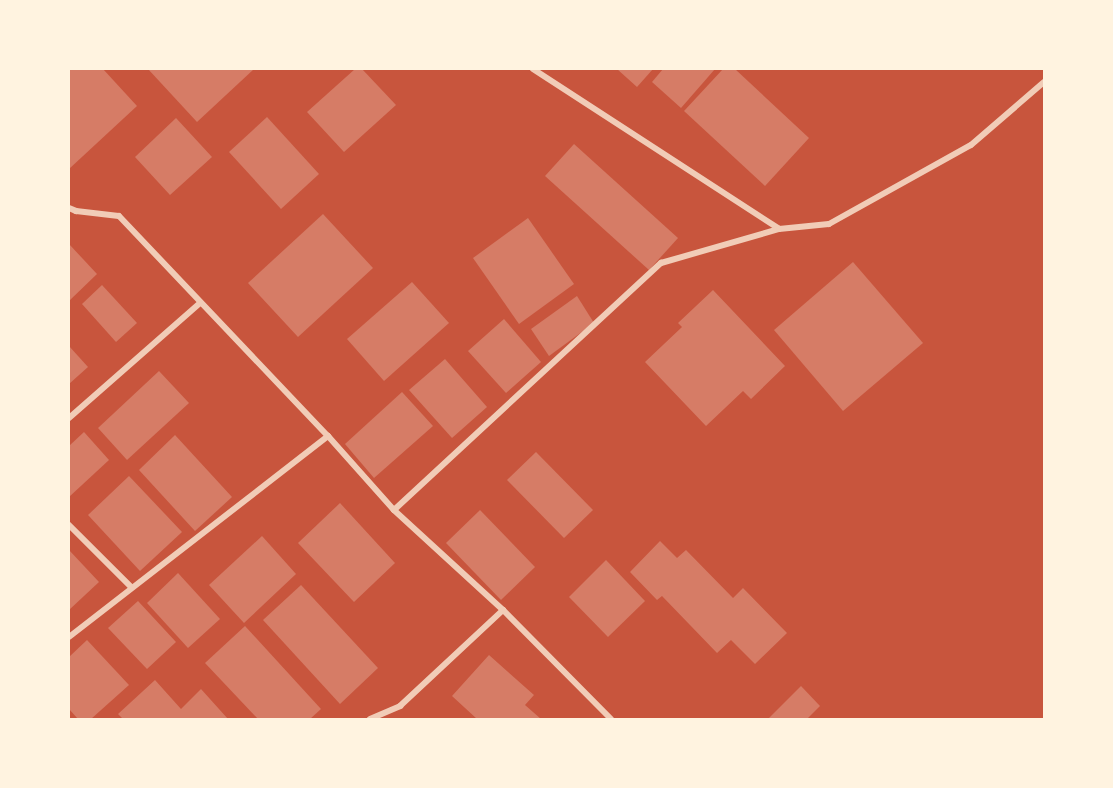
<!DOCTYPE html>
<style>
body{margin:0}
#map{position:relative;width:1113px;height:788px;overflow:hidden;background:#c8553d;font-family:"Noto Serif",serif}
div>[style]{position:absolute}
.building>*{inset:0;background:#d67c66}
.minor>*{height:6px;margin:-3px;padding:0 3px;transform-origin:3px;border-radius:3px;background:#f1ccb7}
span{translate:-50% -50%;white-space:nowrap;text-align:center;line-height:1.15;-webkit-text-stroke:6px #fff3e0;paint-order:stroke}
.frame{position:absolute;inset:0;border:70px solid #fff3e0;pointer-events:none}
</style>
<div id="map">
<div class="building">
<i style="clip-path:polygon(71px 69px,103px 69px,137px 106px,69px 169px,69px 71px)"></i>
<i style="clip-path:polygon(148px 69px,254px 69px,197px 122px)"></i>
<i style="clip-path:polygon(355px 69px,362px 69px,396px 105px,344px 152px,307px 112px)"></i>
<i style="clip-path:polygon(617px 69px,653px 69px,637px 87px)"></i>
<i style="clip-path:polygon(663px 69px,715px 69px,681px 108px,652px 82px)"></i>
<i style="clip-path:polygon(723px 69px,735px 69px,809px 138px,765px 186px,684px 111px)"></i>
<i style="clip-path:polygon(267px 117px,319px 174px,281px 209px,229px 152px)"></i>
<i style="clip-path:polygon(176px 118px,212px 157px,170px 195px,135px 157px)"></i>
<i style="clip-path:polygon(574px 144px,678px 238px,649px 270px,545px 176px)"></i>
<i style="clip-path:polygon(323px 214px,373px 268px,298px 337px,248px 283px)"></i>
<i style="clip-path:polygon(528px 218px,574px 284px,519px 324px,473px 258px)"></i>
<i style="clip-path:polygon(69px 244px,97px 274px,69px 301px)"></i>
<i style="clip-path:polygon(853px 262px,923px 343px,843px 411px,774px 330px)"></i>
<i style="clip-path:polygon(412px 282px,449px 323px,384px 381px,347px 339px)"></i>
<i style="clip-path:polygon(102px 285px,137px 323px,116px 342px,82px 304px)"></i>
<i style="clip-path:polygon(713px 290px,785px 366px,751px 399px,743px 391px,706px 426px,645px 362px,682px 327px,678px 323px)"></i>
<i style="clip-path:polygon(577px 296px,594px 323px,549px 356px,531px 329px)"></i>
<i style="clip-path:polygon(504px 319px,541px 362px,506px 393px,468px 351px)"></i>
<i style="clip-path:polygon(69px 346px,88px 367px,69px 384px)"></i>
<i style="clip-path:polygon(445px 359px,487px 407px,452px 438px,409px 390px)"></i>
<i style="clip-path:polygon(159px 371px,189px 403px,127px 460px,98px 428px)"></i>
<i style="clip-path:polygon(402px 392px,433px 426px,374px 478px,345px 444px)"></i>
<i style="clip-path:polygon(84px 432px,109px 460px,69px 497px,69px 446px)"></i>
<i style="clip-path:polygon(175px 435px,232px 497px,195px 531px,139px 470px)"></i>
<i style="clip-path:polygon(536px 452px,593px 510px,564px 538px,507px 480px)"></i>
<i style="clip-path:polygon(129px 476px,182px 532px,140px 571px,88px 515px)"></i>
<i style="clip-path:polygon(340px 503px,395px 563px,354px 602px,298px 543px)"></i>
<i style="clip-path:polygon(480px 510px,535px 567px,501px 600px,446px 543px)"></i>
<i style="clip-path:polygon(262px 536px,296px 574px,244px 623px,209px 585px)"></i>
<i style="clip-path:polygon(660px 541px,677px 558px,686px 550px,733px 598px,743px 588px,787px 633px,755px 664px,731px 640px,717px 653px,662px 596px,657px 600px,630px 572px)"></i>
<i style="clip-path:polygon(69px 550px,99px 582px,69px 610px)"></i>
<i style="clip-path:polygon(606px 560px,645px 601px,608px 637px,569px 597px)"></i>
<i style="clip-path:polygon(178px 573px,220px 619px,188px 648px,147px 603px)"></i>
<i style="clip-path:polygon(301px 585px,378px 668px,340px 704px,263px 620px)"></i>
<i style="clip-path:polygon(138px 601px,176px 642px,147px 669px,108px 628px)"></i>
<i style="clip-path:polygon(245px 626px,321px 709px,310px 719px,258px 719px,205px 663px)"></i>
<i style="clip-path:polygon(87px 640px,129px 685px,91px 719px,78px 719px,69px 709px,69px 657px)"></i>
<i style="clip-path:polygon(489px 655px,534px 695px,525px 705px,541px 719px,477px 719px,452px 696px)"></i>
<i style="clip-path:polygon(155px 680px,181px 709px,201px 689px,228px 719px,123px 719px,118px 714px)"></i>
<i style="clip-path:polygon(801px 686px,820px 706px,807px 719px,768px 719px)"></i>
</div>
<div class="minor">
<i style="left:533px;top:69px;width:293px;rotate:33deg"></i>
<i style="left:69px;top:208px;width:8px;rotate:23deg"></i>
<i style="left:76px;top:211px;width:43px;rotate:6.6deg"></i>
<i style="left:119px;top:216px;width:303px;rotate:46.5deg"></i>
<i style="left:328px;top:436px;width:99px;rotate:48.3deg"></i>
<i style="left:69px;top:418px;width:174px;rotate:-41.3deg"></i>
<i style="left:69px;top:525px;width:88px;rotate:45deg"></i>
<i style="left:69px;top:637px;width:328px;rotate:-37.8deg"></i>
<i style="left:370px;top:719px;width:33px;rotate:-23deg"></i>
<i style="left:400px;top:706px;width:141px;rotate:-43deg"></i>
<i style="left:611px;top:719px;width:153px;rotate:-134.7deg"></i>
<i style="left:503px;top:610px;width:148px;rotate:-137.5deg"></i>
<i style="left:394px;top:510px;width:364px;rotate:-42.8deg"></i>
<i style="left:661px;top:263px;width:123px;rotate:-16.1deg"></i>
<i style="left:779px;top:229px;width:50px;rotate:-5.7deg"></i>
<i style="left:829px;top:224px;width:162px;rotate:-29.1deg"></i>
<i style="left:971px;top:145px;width:96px;rotate:-40.8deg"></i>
</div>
<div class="frame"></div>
</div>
